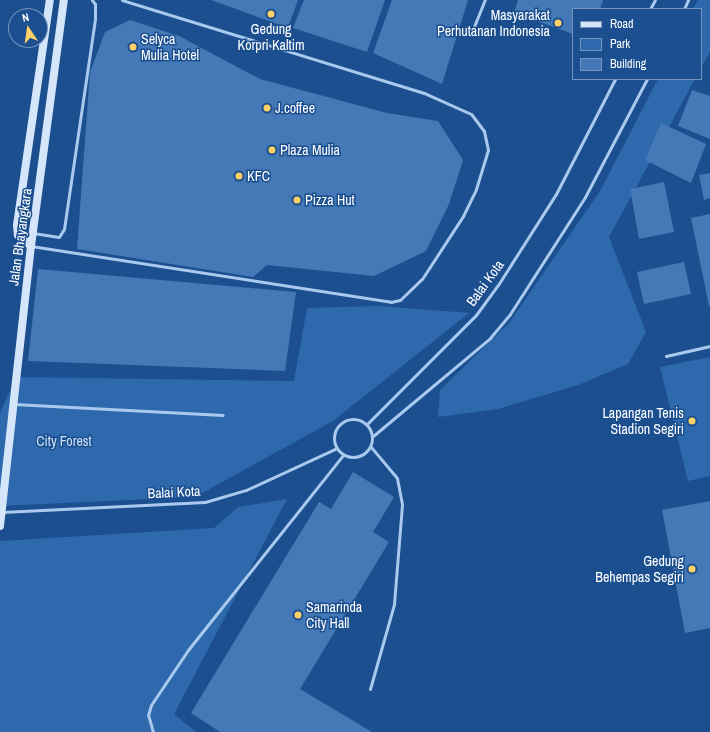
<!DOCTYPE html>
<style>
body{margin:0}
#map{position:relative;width:710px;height:732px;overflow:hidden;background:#1b4f8f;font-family:"Archivo Narrow",sans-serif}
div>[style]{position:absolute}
.green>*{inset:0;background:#2e69ad}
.building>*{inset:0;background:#4478b7}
.lane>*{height:3px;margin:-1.5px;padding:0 1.5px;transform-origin:1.5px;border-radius:1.5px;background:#a9c9ee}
.lane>.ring{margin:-1.5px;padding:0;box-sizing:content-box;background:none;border:3px solid #a9c9ee;border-radius:50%}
.secondary>*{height:8px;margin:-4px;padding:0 4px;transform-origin:4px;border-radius:4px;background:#d6e6fa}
.dots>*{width:11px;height:11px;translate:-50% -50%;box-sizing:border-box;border:2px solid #1b4f8f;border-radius:50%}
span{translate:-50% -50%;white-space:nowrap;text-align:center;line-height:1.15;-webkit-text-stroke:3px #1b4f8f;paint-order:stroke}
.poi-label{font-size:14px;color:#fff}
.right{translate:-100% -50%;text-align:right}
.left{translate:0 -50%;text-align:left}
.street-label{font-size:14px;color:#fff}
.park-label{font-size:14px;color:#cfe3fa}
.legend{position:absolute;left:572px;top:8px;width:130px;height:72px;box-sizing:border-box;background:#1b4f8f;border:1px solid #7695bc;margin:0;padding:5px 7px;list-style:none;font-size:12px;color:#fff}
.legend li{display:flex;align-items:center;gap:8px;height:20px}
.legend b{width:20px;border:1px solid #7695bc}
.north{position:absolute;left:8px;top:8px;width:40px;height:40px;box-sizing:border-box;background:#1b4f8f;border:1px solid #7695bc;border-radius:50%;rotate:347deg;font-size:11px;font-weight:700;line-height:16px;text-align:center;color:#fff}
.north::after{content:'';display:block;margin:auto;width:14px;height:18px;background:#ffd166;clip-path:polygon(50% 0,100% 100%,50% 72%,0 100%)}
</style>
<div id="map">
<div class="green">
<i style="clip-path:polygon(698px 0,710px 0,710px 52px,701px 68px,701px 9px,693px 9px)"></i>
<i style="clip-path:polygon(658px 79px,695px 79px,609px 237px,646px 332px,628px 364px,578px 385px,498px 409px,438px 417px,440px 390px,509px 323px,600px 191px)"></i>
<i style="clip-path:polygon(379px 306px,469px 313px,333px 421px,195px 497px,0 506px,0 413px,16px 377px,294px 381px,307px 308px)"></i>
<i style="clip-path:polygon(710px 357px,710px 476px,688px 481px,660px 367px)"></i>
<i style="clip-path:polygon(287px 499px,174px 714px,196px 732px,0 732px,0 541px,214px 528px,238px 507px)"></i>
</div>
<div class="building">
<i style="clip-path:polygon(211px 0,298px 0,288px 28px)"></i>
<i style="clip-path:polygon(304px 0,385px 0,367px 52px,293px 28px)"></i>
<i style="clip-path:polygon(392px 0,468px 0,442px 84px,373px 53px)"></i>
<i style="clip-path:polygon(518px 0,603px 0,600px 9px,573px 9px,573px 34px,514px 13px)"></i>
<i style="clip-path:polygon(130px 20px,179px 36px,260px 79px,387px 113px,438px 121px,463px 160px,449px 204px,426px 251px,374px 276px,267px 265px,253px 277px,77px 249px,90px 72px,105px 32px)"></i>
<i style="clip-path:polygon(692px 90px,710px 96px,710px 139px,678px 126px)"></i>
<i style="clip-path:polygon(661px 123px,706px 144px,691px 183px,645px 160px)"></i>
<i style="clip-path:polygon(710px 173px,710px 198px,704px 200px,699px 175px)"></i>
<i style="clip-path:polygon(664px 182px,674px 232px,639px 239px,630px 189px)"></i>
<i style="clip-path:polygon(710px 214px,710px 306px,709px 306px,691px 218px)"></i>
<i style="clip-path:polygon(684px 262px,691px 294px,644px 304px,637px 272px)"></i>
<i style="clip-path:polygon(38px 269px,296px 292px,285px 371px,28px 361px)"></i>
<i style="clip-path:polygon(353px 472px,394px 497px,373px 532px,389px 542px,300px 689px,372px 732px,220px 732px,191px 713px,319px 502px,331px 509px)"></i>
<i style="clip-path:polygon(710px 501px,710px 628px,685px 633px,662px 510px)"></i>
</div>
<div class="lane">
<i style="left:650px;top:9px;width:10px;rotate:-61deg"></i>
<i style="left:684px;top:9px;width:10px;rotate:-66deg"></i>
<i style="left:473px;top:29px;width:31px;rotate:-68deg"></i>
<i style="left:33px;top:233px;width:26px;rotate:9deg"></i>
<i style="left:59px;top:237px;width:9px;rotate:-58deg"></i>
<i style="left:64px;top:229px;width:213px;rotate:-81.6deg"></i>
<i style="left:95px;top:18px;width:14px;rotate:-90deg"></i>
<i style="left:95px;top:4px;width:5px;rotate:-127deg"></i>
<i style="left:31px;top:246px;width:364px;rotate:8.8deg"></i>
<i style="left:391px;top:302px;width:9px;rotate:-13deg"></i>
<i style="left:400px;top:300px;width:30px;rotate:-44deg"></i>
<i style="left:422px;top:279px;width:75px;rotate:-56.9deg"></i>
<i style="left:463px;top:216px;width:30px;rotate:-64deg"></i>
<i style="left:476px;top:189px;width:41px;rotate:-72.9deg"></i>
<i style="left:488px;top:150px;width:19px;rotate:-102deg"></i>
<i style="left:484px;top:131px;width:21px;rotate:-127deg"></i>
<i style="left:471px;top:114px;width:51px;rotate:-155.9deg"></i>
<i style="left:424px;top:93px;width:316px;rotate:-162.9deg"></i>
<i style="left:666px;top:356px;width:45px;rotate:-12.8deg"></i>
<i style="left:14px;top:404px;width:209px;rotate:3deg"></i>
<i class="ring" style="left:334px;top:419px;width:35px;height:35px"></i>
<i style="left:367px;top:424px;width:154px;rotate:-45deg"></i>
<i style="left:476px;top:315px;width:37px;rotate:-54deg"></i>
<i style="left:498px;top:285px;width:108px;rotate:-57.5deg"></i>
<i style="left:556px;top:194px;width:129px;rotate:-62.8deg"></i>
<i style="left:373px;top:436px;width:153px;rotate:-39.9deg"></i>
<i style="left:490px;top:338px;width:31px;rotate:-50deg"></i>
<i style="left:510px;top:314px;width:139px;rotate:-57.3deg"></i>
<i style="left:585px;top:197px;width:133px;rotate:-62.3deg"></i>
<i style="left:2px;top:512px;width:203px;rotate:-2.8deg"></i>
<i style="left:205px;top:502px;width:43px;rotate:-16.3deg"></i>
<i style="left:246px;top:490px;width:100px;rotate:-24.8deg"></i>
<i style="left:370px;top:689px;width:88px;rotate:-74.2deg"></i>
<i style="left:394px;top:604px;width:100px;rotate:-85.4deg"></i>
<i style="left:402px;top:504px;width:26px;rotate:-101deg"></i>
<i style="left:397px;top:478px;width:40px;rotate:-130deg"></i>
<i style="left:153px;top:732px;width:18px;rotate:-106deg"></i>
<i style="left:148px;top:715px;width:10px;rotate:-73deg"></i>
<i style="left:151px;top:705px;width:66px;rotate:-56.1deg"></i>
<i style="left:188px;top:650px;width:249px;rotate:-51.5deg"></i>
</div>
<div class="secondary">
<i style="left:31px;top:246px;width:17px;rotate:-140deg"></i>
<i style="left:18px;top:235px;width:10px;rotate:-96deg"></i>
<i style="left:17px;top:225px;width:227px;rotate:-81.7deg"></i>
<i style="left:0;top:526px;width:282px;rotate:-83.7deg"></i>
<i style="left:31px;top:246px;width:248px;rotate:-82.4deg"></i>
</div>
<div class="dots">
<i style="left:271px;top:14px;background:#ffd166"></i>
<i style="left:558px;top:23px;background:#ffd166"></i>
<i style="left:133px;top:47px;background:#ffd166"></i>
<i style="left:267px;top:108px;background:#ffd166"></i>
<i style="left:272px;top:150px;background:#ffd166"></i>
<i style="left:239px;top:176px;background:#ffd166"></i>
<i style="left:297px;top:200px;background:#ffd166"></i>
<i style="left:692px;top:421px;background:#ffd166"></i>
<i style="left:692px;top:569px;background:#ffd166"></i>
<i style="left:298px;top:615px;background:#ffd166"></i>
</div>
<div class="poi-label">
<span class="right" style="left:550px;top:23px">Masyarakat<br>Perhutanan Indonesia</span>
<span style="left:271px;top:37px">Gedung<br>Korpri Kaltim</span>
<span class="left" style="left:141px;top:47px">Selyca<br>Mulia Hotel</span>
<span class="left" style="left:275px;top:108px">J.coffee</span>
<span class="left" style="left:280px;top:150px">Plaza Mulia</span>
<span class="left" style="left:247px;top:176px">KFC</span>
<span class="left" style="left:305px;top:200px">Pizza Hut</span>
<span class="right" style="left:684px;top:421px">Lapangan Tenis<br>Stadion Segiri</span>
<span class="right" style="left:684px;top:569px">Gedung<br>Behempas Segiri</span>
<span class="left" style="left:306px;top:615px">Samarinda<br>City Hall</span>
</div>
<div class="street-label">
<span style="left:20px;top:237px;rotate:-82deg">Jalan Bhayangkara</span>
<span style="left:485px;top:283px;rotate:-54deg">Balai Kota</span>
<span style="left:174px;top:492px;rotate:-3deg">Balai Kota</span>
</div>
<div class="park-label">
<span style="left:64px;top:441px">City Forest</span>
</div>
<ul class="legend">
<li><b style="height:5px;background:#d6e6fa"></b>Road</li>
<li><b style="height:11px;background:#2e69ad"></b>Park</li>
<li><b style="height:11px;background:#4478b7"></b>Building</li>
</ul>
<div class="north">N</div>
</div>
